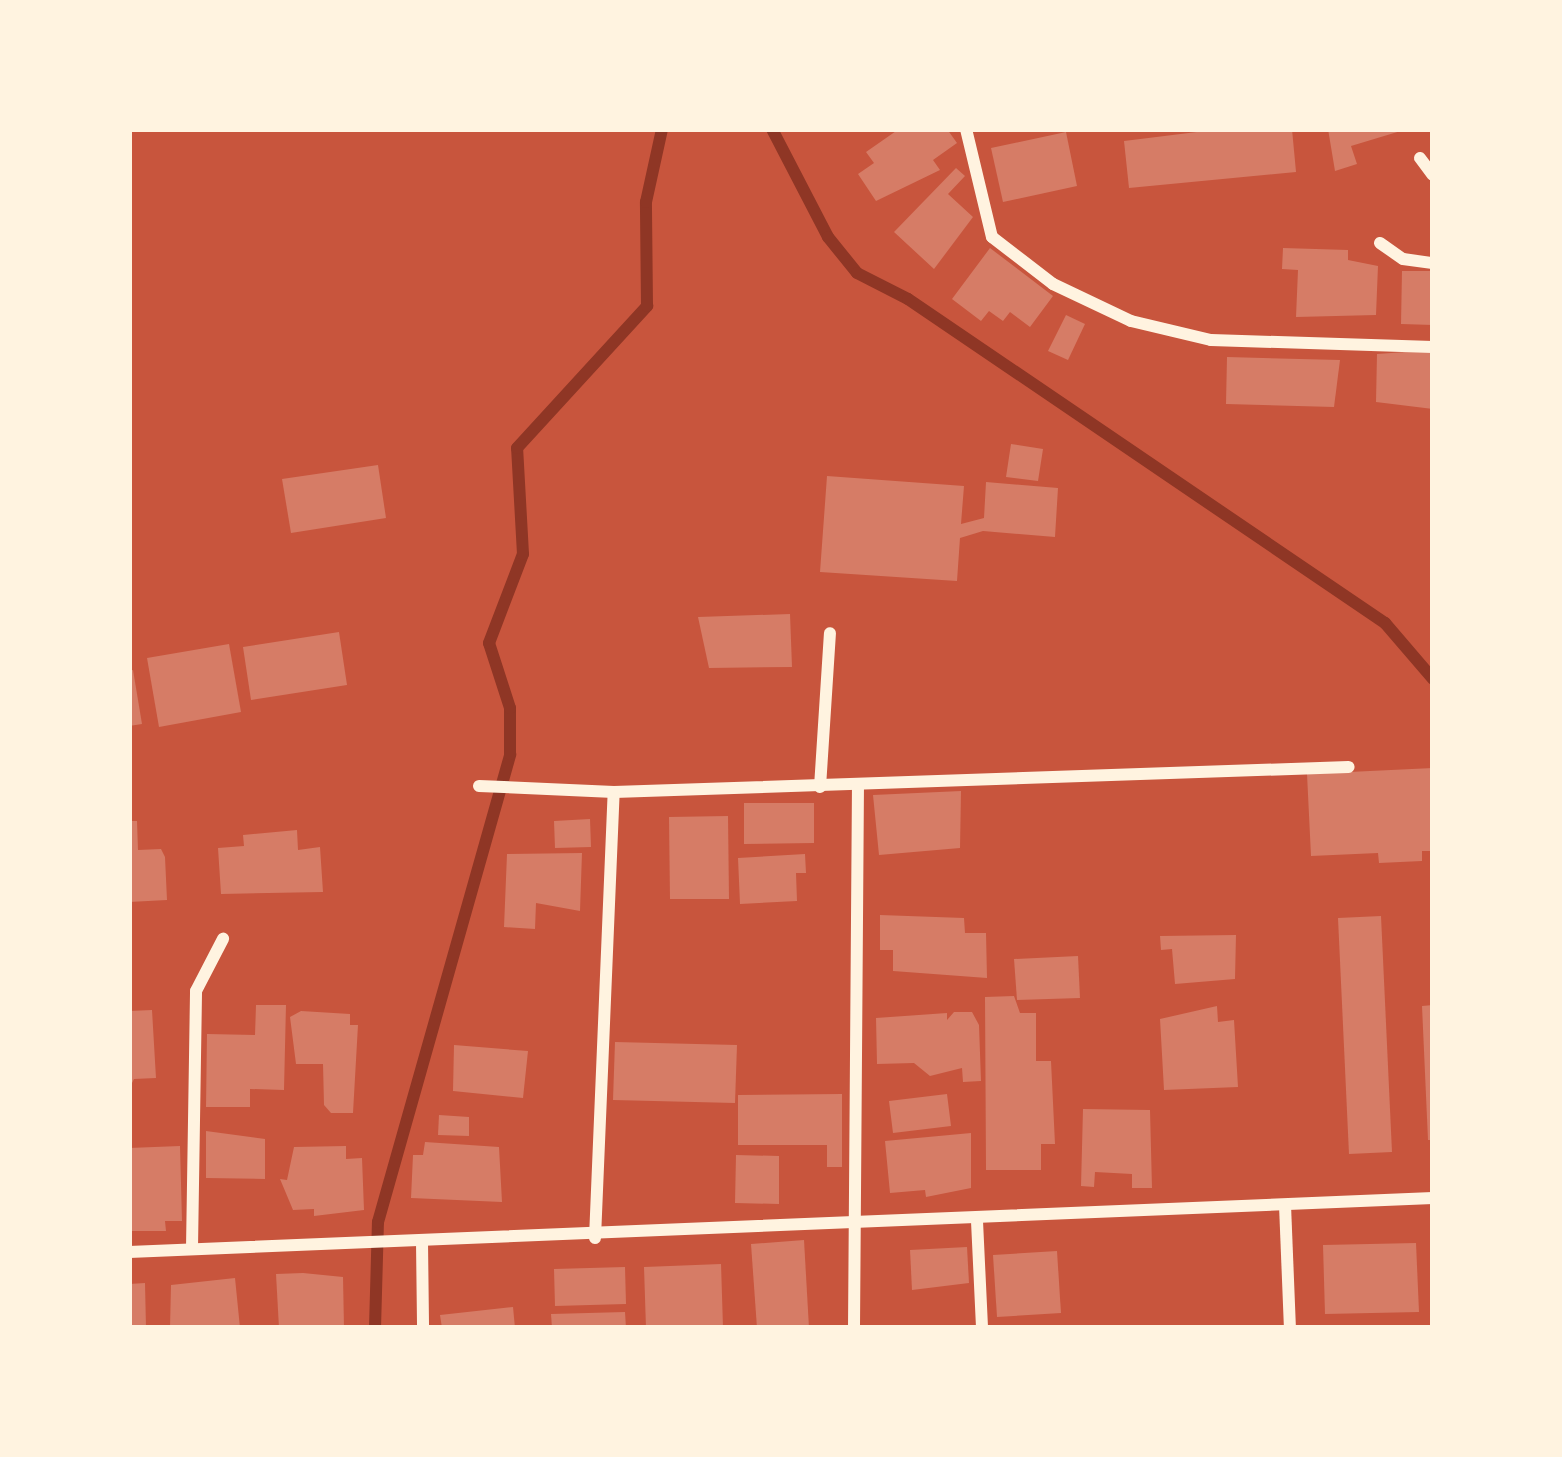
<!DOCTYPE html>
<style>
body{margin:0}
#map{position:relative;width:1562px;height:1457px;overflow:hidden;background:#c8553d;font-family:"Asap Condensed",sans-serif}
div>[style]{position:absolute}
.stream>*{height:12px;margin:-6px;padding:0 6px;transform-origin:6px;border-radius:6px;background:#8f3625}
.building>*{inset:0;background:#d67c66}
.minor>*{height:12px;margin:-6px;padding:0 6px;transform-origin:6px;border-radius:6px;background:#fff3e0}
span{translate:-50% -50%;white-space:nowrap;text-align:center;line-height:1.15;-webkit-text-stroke:12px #fff3e0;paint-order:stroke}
.frame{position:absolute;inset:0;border:132px solid #fff3e0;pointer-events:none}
</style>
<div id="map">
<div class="stream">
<i style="left:772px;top:129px;width:122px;rotate:62.6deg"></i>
<i style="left:828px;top:237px;width:46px;rotate:51.1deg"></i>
<i style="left:857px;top:273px;width:57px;rotate:27deg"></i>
<i style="left:908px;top:299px;width:577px;rotate:34.19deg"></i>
<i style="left:1385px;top:623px;width:74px;rotate:49.4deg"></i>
<i style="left:375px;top:1328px;width:106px;rotate:-88.4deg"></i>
<i style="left:378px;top:1222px;width:486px;rotate:-74.2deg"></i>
<i style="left:510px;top:754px;width:46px;rotate:-90deg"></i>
<i style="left:510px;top:708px;width:68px;rotate:-107.9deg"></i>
<i style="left:489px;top:643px;width:95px;rotate:-69.1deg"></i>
<i style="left:523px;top:554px;width:106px;rotate:-93.2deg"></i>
<i style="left:517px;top:448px;width:193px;rotate:-47.5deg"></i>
<i style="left:647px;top:306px;width:104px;rotate:-90.6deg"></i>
<i style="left:646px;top:202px;width:75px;rotate:-77.6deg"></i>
</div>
<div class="building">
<i style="clip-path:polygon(899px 129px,947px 129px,957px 143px,933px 160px,940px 170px,876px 201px,858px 174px,874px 163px,866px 152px)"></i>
<i style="clip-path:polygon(1221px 129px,1292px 129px,1296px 172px,1129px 188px,1124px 141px)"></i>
<i style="clip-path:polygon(1328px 129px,1403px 129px,1404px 130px,1351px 146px,1357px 164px,1335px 171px)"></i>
<i style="clip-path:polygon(1066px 132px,1077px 186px,1003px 202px,991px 148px)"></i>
<i style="clip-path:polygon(956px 168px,965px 176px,948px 194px,973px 217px,934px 269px,894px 232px)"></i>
<i style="clip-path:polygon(990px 248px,1053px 296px,1030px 327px,1010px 312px,1003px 321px,989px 311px,981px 321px,952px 299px)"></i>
<i style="clip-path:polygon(1283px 248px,1348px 250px,1348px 260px,1378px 266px,1376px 315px,1296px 317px,1298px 270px,1282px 269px)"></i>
<i style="clip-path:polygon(1402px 271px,1433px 271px,1433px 325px,1401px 324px)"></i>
<i style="clip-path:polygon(1066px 315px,1085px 324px,1068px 360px,1048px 351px)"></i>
<i style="clip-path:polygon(1433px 350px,1433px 409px,1376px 402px,1377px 354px)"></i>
<i style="clip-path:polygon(1227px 357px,1340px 360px,1334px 407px,1226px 404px)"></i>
<i style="clip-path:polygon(1011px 444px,1043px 449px,1038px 481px,1006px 477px)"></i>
<i style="clip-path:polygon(378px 465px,386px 518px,291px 533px,282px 479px)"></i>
<i style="clip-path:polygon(827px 476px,964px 486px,961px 524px,984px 518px,986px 482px,1058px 488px,1055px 537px,983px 531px,960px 538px,957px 581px,820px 572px)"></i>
<i style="clip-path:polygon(790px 614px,792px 667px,709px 668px,698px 617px)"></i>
<i style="clip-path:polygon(339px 632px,347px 685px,251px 700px,243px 647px)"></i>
<i style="clip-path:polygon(229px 644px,241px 712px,159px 727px,147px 658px)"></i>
<i style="clip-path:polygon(133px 670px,142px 724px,129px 726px,129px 671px)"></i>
<i style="clip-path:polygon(1433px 768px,1433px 851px,1422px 851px,1422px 861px,1379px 863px,1378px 853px,1311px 856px,1307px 774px)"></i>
<i style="clip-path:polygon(961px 791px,960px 848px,879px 855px,873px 795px)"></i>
<i style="clip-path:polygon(744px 803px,814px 803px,814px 843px,744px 844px)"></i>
<i style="clip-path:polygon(728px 816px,729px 899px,670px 899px,669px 817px)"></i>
<i style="clip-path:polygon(590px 819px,591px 847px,555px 848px,554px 821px)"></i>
<i style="clip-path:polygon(129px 821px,137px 821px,138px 850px,161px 849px,165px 857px,167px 900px,129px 902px)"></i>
<i style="clip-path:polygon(297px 830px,298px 850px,320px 847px,323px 892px,221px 894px,218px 848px,244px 846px,243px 835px)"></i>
<i style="clip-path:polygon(582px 853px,580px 911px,536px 903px,535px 929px,504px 927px,507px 854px)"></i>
<i style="clip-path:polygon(805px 854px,806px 873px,796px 873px,797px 901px,740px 904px,738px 858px)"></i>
<i style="clip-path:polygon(880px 915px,964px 918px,965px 933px,986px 933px,987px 978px,893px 971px,893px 950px,880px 950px)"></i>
<i style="clip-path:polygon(1381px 916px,1392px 1152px,1349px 1154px,1338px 918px)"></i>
<i style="clip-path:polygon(1236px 935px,1235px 979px,1175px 984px,1172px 949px,1161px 950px,1160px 936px)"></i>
<i style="clip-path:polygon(1078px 956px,1080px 998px,1017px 1000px,1014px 959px)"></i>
<i style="clip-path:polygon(1014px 996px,1020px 1013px,1036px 1013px,1036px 1061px,1051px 1061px,1055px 1144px,1041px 1144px,1041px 1170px,986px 1170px,985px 997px)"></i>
<i style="clip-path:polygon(256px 1005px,286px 1005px,284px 1090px,250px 1089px,250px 1107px,206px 1107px,207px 1034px,255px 1035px)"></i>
<i style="clip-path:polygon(1433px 1005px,1433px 1140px,1428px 1140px,1422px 1006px)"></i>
<i style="clip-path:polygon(1217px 1006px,1218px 1022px,1234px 1020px,1238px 1087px,1164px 1090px,1160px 1019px)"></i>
<i style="clip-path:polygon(152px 1010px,156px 1078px,134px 1079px,129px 1089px,129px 1011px)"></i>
<i style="clip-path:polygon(301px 1011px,350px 1014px,350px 1025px,358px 1025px,353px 1113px,331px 1113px,324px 1105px,323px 1064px,296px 1064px,290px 1017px)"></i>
<i style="clip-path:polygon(954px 1012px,972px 1012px,979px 1025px,981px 1081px,963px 1082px,962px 1068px,930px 1076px,914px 1063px,877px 1064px,876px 1018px,947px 1013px,947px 1020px)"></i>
<i style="clip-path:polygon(615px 1042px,737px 1045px,735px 1103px,613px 1100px)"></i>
<i style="clip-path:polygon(454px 1045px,528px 1051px,523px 1098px,453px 1091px)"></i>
<i style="clip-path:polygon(842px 1094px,842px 1167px,827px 1167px,827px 1145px,738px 1145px,738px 1095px)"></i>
<i style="clip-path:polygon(947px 1094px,951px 1126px,893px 1133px,889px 1101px)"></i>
<i style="clip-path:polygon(1083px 1109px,1150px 1110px,1152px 1188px,1132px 1188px,1132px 1174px,1095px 1172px,1094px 1187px,1081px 1186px)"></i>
<i style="clip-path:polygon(439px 1115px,469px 1117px,469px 1136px,438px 1135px)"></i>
<i style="clip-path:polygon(206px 1131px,265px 1139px,265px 1179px,206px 1178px)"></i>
<i style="clip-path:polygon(971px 1133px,971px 1188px,926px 1197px,925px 1190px,890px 1193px,885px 1141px)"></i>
<i style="clip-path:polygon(425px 1142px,499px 1147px,502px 1202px,411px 1198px,413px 1155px,423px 1155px)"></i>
<i style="clip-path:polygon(180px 1146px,182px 1221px,165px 1221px,166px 1231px,129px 1231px,129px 1148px)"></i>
<i style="clip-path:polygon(346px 1146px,346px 1159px,362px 1158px,364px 1210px,314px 1216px,314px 1209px,293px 1210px,280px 1179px,287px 1180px,294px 1147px)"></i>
<i style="clip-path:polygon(736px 1155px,779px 1156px,779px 1204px,735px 1203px)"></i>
<i style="clip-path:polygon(804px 1240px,809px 1328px,757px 1328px,751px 1244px)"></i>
<i style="clip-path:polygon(1416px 1243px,1419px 1312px,1325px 1314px,1323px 1245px)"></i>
<i style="clip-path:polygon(967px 1247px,969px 1283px,912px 1290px,910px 1250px)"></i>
<i style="clip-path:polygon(1057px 1251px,1061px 1313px,997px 1317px,993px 1255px)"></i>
<i style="clip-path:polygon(721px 1264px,723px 1327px,646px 1328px,644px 1267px)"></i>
<i style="clip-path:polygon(625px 1267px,626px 1304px,555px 1306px,554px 1269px)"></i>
<i style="clip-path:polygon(303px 1273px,343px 1277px,344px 1328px,279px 1328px,276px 1274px)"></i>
<i style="clip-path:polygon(235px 1278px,240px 1328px,170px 1328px,171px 1285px)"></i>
<i style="clip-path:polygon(145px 1283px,146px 1328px,129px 1328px,129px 1284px)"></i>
<i style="clip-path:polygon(513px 1307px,515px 1328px,442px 1328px,440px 1315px)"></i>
<i style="clip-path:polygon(625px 1312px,626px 1328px,552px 1328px,551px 1314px)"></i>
</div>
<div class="minor">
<i style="left:966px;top:129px;width:111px;rotate:76.5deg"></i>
<i style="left:992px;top:237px;width:77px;rotate:37.6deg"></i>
<i style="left:1053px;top:284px;width:86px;rotate:25.4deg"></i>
<i style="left:1131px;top:321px;width:82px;rotate:13.4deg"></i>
<i style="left:1211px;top:340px;width:222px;rotate:1.8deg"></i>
<i style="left:1420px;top:158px;width:21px;rotate:53deg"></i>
<i style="left:1380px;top:243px;width:28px;rotate:35deg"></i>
<i style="left:1403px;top:259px;width:30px;rotate:8deg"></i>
<i style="left:479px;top:786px;width:135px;rotate:2.5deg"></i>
<i style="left:614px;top:792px;width:735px;rotate:-1.95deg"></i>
<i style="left:820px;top:787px;width:154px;rotate:-86.3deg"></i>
<i style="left:1285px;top:1205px;width:123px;rotate:87.7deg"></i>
<i style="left:977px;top:1221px;width:107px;rotate:87.3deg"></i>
<i style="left:595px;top:1238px;width:446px;rotate:-87.6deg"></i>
<i style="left:422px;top:1242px;width:86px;rotate:89.3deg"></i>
<i style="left:192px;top:1248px;width:257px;rotate:-89.1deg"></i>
<i style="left:196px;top:991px;width:59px;rotate:-62.6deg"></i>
<i style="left:129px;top:1252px;width:1305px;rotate:-2.37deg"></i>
<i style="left:854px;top:1328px;width:542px;rotate:-89.58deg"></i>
</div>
<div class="frame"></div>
</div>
